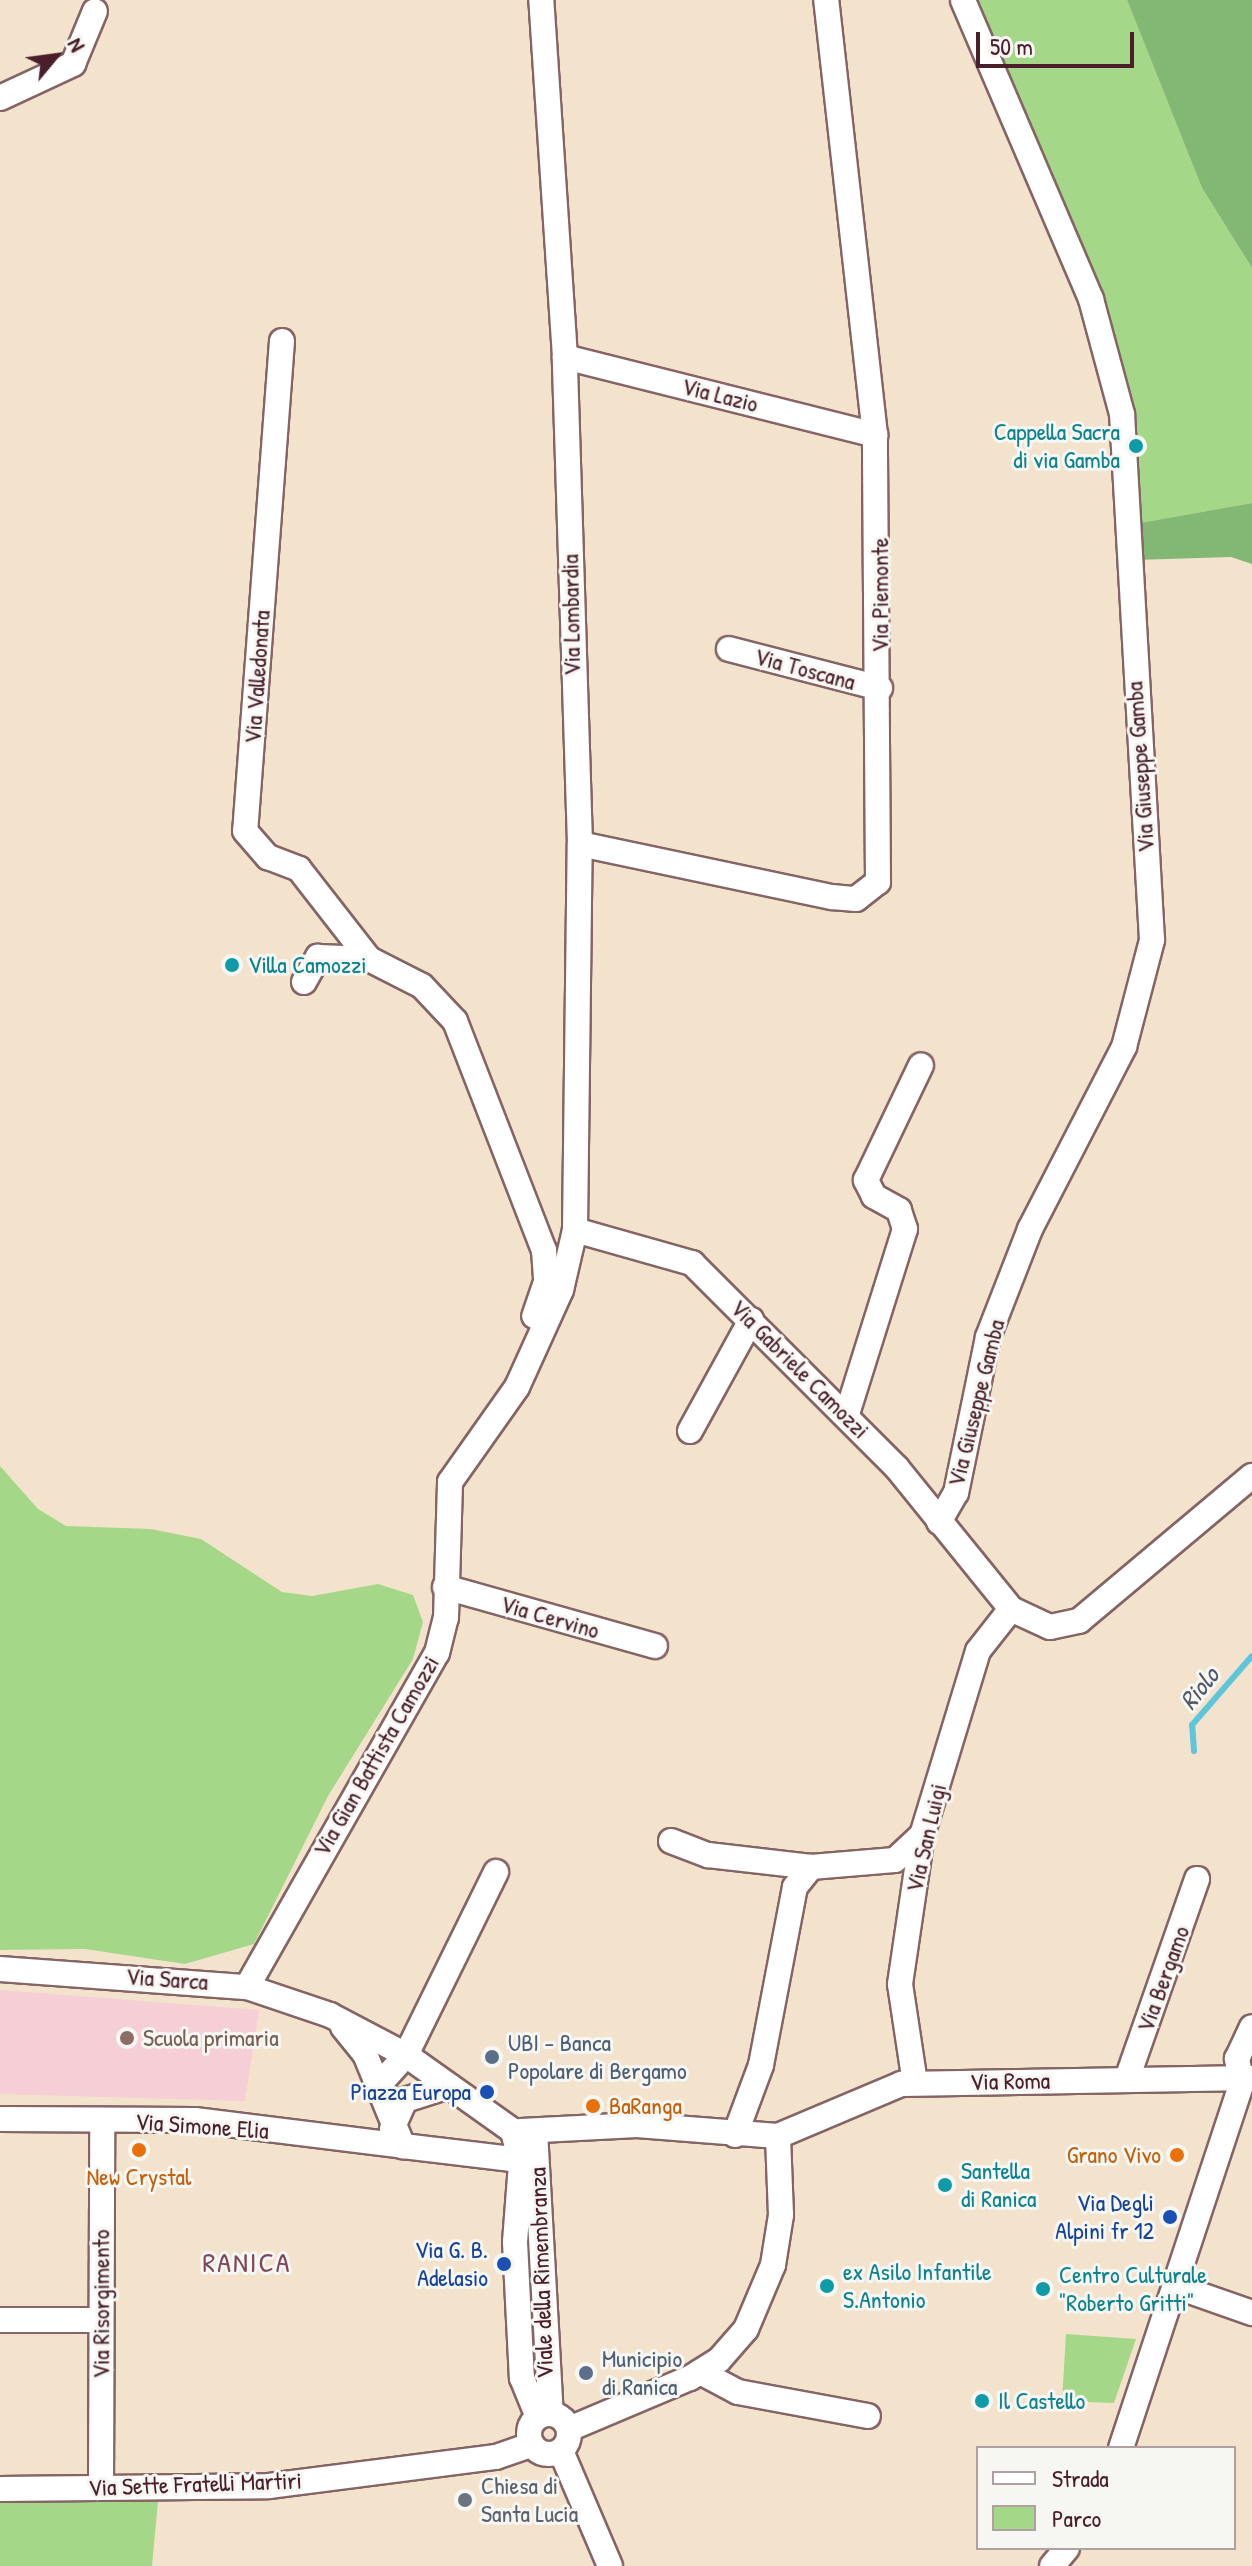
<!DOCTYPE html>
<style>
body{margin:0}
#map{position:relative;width:1252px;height:2566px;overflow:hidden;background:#f3e3cd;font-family:"Patrick Hand",sans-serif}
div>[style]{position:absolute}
.built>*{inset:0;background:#f6cfd6}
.green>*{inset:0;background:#a4d888}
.forest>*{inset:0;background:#83b874}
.stream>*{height:6px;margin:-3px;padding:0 3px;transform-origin:3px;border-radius:3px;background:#5ec6da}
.roads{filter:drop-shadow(2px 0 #856464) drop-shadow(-2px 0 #856464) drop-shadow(0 2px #856464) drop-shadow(0 -2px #856464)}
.minor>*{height:24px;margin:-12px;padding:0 12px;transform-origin:12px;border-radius:12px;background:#fff}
.minor>.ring{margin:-12px;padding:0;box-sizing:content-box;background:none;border:24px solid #fff;border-radius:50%}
.dots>*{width:22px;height:22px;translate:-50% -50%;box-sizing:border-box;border:4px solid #f6f6f2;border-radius:50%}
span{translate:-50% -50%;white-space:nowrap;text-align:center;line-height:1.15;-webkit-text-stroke:6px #f6f6f2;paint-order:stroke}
.street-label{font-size:24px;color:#4a1f2b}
.culture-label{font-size:24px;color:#0d838f}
.right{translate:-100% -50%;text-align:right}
.left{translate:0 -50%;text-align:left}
.education-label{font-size:24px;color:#785e54}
.service-label{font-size:24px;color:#4e5e75}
.transit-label{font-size:24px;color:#164399}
.food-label{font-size:24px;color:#c56008}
.worship-label{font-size:24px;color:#5b616d}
.water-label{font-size:26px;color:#515968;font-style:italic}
.quarter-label{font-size:28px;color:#814759;letter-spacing:2px}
.legend{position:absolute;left:976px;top:2446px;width:260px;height:104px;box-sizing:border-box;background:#f6f6f2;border:2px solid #b1a0a2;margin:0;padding:10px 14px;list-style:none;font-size:24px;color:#4a1f2b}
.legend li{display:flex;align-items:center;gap:16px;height:40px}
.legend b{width:40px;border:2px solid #b1a0a2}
.north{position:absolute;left:16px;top:16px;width:80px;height:80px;-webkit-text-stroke:6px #f6f6f2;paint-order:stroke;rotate:61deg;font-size:22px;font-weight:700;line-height:32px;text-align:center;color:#4a1f2b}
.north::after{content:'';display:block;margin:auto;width:28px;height:36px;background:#4a1f2b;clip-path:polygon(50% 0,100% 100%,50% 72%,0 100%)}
.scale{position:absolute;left:976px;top:32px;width:158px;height:36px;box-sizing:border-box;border:4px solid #4a1f2b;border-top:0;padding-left:10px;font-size:24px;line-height:28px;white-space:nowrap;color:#4a1f2b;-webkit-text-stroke:6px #f6f6f2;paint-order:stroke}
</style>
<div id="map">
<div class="built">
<i style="clip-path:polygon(0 1990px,259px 2010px,245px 2101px,0 2094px)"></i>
</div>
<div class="green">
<i style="clip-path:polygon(975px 0,1127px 0,1202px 188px,1252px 268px,1252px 503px,1140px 523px,1079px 243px)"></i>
<i style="clip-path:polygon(0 1466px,38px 1509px,66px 1526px,151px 1529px,201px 1539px,282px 1592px,312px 1596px,378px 1584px,413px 1595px,423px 1622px,413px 1659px,328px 1796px,254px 1944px,185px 1964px,85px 1949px,0 1950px)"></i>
<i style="clip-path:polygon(1066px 2334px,1136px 2339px,1114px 2403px,1062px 2401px)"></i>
<i style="clip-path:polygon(0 2500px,158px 2501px,152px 2566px,0 2566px)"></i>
</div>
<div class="forest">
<i style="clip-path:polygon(1127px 0,1252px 0,1252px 268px,1202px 188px)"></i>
<i style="clip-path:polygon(1252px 503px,1252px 564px,1231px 557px,1135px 560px,1140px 523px)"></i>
</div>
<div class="stream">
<i style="left:1194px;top:1751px;width:26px;rotate:-94deg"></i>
<i style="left:1192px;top:1725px;width:91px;rotate:-49deg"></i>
</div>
<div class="roads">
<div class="minor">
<i style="left:0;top:98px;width:81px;rotate:-25deg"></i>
<i style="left:73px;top:64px;width:57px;rotate:-67.5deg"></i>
<i style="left:282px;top:341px;width:491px;rotate:94.3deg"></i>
<i style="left:245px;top:831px;width:35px;rotate:49deg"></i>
<i style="left:268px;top:857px;width:33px;rotate:21deg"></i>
<i style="left:299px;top:869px;width:114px;rotate:52.1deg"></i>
<i style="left:565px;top:357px;width:320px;rotate:14.1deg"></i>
<i style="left:729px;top:649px;width:156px;rotate:14.5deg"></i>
<i style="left:580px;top:844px;width:258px;rotate:11.9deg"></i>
<i style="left:832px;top:897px;width:24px;rotate:5deg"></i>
<i style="left:856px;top:899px;width:28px;rotate:-38deg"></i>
<i style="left:878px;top:882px;width:447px;rotate:-90.4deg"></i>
<i style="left:875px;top:435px;width:438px;rotate:-96.4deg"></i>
<i style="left:304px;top:982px;width:29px;rotate:-61deg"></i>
<i style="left:318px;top:957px;width:51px;rotate:2.2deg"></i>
<i style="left:369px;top:959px;width:59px;rotate:27deg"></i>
<i style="left:422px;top:986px;width:48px;rotate:46.7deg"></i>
<i style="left:455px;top:1021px;width:246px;rotate:68.8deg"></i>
<i style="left:544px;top:1250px;width:32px;rotate:86deg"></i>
<i style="left:546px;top:1282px;width:36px;rotate:109deg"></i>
<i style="left:575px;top:1230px;width:122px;rotate:15.8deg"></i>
<i style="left:692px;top:1263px;width:290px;rotate:45deg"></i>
<i style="left:897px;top:1468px;width:181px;rotate:51deg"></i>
<i style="left:1011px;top:1609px;width:53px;rotate:128.2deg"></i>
<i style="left:978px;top:1651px;width:192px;rotate:106.9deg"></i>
<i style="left:922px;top:1835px;width:151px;rotate:98.4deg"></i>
<i style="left:900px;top:1984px;width:100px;rotate:81.4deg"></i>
<i style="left:847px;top:1414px;width:194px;rotate:-72.6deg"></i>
<i style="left:905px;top:1229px;width:20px;rotate:-108deg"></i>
<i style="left:899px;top:1210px;width:29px;rotate:-151deg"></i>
<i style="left:874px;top:1196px;width:18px;rotate:-117deg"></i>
<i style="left:866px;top:1180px;width:127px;rotate:-64.4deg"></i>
<i style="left:690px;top:1431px;width:127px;rotate:-61.2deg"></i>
<i style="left:939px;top:1522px;width:34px;rotate:-60deg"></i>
<i style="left:956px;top:1493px;width:159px;rotate:-78.4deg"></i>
<i style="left:988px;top:1337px;width:116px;rotate:-68.7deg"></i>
<i style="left:1030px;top:1229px;width:205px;rotate:-62.7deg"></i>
<i style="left:1124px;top:1047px;width:111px;rotate:-75.3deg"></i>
<i style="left:1152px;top:940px;width:527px;rotate:-93.26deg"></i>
<i style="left:1122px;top:414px;width:119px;rotate:-105.1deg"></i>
<i style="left:1091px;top:299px;width:325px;rotate:-113.2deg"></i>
<i style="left:445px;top:1587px;width:218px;rotate:15.7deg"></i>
<i style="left:1011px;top:1609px;width:43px;rotate:24.8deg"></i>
<i style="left:1050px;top:1627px;width:30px;rotate:-12deg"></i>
<i style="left:1079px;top:1621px;width:226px;rotate:-40deg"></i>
<i style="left:671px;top:1841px;width:40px;rotate:21deg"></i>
<i style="left:708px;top:1855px;width:104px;rotate:6.6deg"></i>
<i style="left:811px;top:1867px;width:84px;rotate:-4.8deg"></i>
<i style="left:895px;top:1860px;width:37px;rotate:-43deg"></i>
<i style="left:0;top:1969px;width:248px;rotate:4.2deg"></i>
<i style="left:247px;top:1987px;width:88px;rotate:18.6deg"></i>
<i style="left:330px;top:2015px;width:86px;rotate:27.8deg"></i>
<i style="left:406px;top:2055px;width:131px;rotate:35.4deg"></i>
<i style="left:513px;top:2131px;width:34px;rotate:76deg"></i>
<i style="left:521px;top:2164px;width:78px;rotate:94.4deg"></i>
<i style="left:515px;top:2242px;width:136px;rotate:87.1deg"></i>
<i style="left:522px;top:2378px;width:42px;rotate:67.7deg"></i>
<i style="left:247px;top:1987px;width:384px;rotate:-60.4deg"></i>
<i style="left:437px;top:1653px;width:36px;rotate:-76deg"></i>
<i style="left:446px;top:1618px;width:136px;rotate:-88.3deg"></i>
<i style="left:450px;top:1482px;width:116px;rotate:-54.8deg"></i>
<i style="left:517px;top:1387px;width:107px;rotate:-65.6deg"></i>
<i style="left:561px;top:1290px;width:62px;rotate:-76.9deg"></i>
<i style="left:575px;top:1230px;width:386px;rotate:-89.3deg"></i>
<i style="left:580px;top:844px;width:487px;rotate:-91.8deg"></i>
<i style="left:565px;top:357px;width:358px;rotate:-93.8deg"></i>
<i style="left:343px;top:2027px;width:35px;rotate:51deg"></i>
<i style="left:365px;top:2054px;width:100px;rotate:67.6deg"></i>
<i style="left:403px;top:2146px;width:118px;rotate:6.8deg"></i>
<i style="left:1127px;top:2079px;width:212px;rotate:-70.7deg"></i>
<i style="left:1242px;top:2083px;width:25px;rotate:-102deg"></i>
<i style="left:1237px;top:2059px;width:35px;rotate:-65deg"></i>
<i style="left:379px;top:2085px;width:40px;rotate:-48deg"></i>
<i style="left:406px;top:2055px;width:204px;rotate:-63.8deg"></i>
<i style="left:0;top:2119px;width:195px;rotate:0.3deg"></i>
<i style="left:195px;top:2120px;width:210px;rotate:7.1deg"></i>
<i style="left:392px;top:2129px;width:32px;rotate:-66deg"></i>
<i style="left:405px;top:2100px;width:46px;rotate:-17.7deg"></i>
<i style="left:521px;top:2131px;width:116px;rotate:-3deg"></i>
<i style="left:637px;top:2125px;width:141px;rotate:4.5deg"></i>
<i style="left:535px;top:2131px;width:283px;rotate:86.8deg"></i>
<i style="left:735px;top:2135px;width:75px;rotate:-69.6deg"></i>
<i style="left:761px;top:2065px;width:181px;rotate:-79.2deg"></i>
<i style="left:795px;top:1887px;width:26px;rotate:-51deg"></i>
<i style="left:778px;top:2136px;width:134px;rotate:-22.9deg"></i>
<i style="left:901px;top:2084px;width:351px;rotate:-1deg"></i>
<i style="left:1175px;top:2286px;width:82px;rotate:19.3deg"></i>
<i style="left:0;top:2320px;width:100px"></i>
<i style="left:700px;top:2372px;width:43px;rotate:27.8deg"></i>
<i style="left:738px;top:2392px;width:132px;rotate:10.5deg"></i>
<i class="ring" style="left:529px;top:2414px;width:16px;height:16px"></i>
<i style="left:569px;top:2429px;width:131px;rotate:-22.9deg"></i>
<i style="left:690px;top:2378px;width:34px;rotate:-32deg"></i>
<i style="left:719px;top:2360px;width:41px;rotate:-48.9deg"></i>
<i style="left:746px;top:2329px;width:69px;rotate:-67.1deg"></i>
<i style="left:773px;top:2265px;width:51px;rotate:-80.9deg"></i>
<i style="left:781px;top:2215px;width:79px;rotate:-92.2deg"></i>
<i style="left:1121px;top:2448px;width:385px;rotate:-71.7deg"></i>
<i style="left:561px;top:2451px;width:125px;rotate:66.9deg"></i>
<i style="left:101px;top:2487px;width:366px;rotate:-89.8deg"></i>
<i style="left:0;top:2489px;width:269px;rotate:-0.6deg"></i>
<i style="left:269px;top:2486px;width:229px;rotate:-7.3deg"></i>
<i style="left:496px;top:2457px;width:37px;rotate:-19deg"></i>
<i style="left:1052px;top:2566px;width:23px;rotate:-50deg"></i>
</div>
</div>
<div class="dots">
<i style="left:1136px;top:446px;background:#0f9aa8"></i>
<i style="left:232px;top:965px;background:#0f9aa8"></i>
<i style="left:127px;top:2038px;background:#8d6e63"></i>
<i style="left:492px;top:2057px;background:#5c6f8a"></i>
<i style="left:487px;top:2092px;background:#1a4fb4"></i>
<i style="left:593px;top:2106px;background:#e8710a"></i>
<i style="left:139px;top:2150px;background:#e8710a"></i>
<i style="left:1177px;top:2155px;background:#e8710a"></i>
<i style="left:945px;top:2185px;background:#0f9aa8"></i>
<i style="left:1170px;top:2217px;background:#1a4fb4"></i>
<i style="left:504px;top:2264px;background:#1a4fb4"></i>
<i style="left:827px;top:2286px;background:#0f9aa8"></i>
<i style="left:1043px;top:2289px;background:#0f9aa8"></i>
<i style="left:586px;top:2373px;background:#5c6f8a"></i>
<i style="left:982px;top:2401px;background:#0f9aa8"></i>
<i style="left:465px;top:2500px;background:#6b7280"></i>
</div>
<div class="street-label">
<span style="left:720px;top:395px;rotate:14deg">Via Lazio</span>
<span style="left:880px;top:595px;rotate:-90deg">Via Piemonte</span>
<span style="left:571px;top:615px;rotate:-91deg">Via Lombardia</span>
<span style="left:805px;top:669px;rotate:15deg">Via Toscana</span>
<span style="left:257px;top:677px;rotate:-86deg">Via Valledonata</span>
<span style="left:1140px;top:767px;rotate:-94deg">Via Giuseppe Gamba</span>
<span style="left:800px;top:1369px;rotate:45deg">Via Gabriele Camozzi</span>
<span style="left:976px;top:1403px;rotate:-76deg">Via Giuseppe Gamba</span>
<span style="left:550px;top:1617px;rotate:16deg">Via Cervino</span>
<span style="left:376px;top:1756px;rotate:-60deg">Via Gian Battista Camozzi</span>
<span style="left:926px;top:1838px;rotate:-77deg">Via San Luigi</span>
<span style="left:167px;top:1979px;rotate:4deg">Via Sarca</span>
<span style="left:1163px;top:1979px;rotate:-70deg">Via Bergamo</span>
<span style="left:1010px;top:2081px;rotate:-1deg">Via Roma</span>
<span style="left:202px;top:2126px;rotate:4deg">Via Simone Elia</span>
<span style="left:541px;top:2273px;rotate:-92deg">Viale della Rimembranza</span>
<span style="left:101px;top:2304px;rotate:-90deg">Via Risorgimento</span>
<span style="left:195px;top:2484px;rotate:-2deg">Via Sette Fratelli Martiri</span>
</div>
<div class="culture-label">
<span class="right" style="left:1120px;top:446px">Cappella Sacra<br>di via Gamba</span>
<span class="left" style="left:248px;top:965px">Villa Camozzi</span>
<span class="left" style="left:961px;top:2185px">Santella<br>di Ranica</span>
<span class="left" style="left:843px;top:2286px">ex Asilo Infantile<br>S.Antonio</span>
<span class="left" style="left:1059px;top:2289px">Centro Culturale<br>"Roberto Gritti"</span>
<span class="left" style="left:998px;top:2401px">Il Castello</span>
</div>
<div class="education-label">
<span class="left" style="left:143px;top:2038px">Scuola primaria</span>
</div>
<div class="service-label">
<span class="left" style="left:508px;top:2057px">UBI - Banca<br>Popolare di Bergamo</span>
<span class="left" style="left:602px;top:2373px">Municipio<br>di Ranica</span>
</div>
<div class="transit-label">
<span class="right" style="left:471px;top:2092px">Piazza Europa</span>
<span class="right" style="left:1154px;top:2217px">Via Degli<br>Alpini fr 12</span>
<span class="right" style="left:488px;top:2264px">Via G. B.<br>Adelasio</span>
</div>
<div class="food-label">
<span class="left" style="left:609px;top:2106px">BaRanga</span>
<span class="right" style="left:1161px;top:2155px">Grano Vivo</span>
<span style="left:139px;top:2177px">New Crystal</span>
</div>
<div class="worship-label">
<span class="left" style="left:481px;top:2500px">Chiesa di<br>Santa Lucia</span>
</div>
<div class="water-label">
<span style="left:1199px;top:1688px;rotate:-51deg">Riolo</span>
</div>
<div class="quarter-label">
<span style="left:247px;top:2262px">RANICA</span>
</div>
<ul class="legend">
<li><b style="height:10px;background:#fff"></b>Strada</li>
<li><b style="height:22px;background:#a4d888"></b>Parco</li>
</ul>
<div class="north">N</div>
<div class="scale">50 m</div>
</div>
